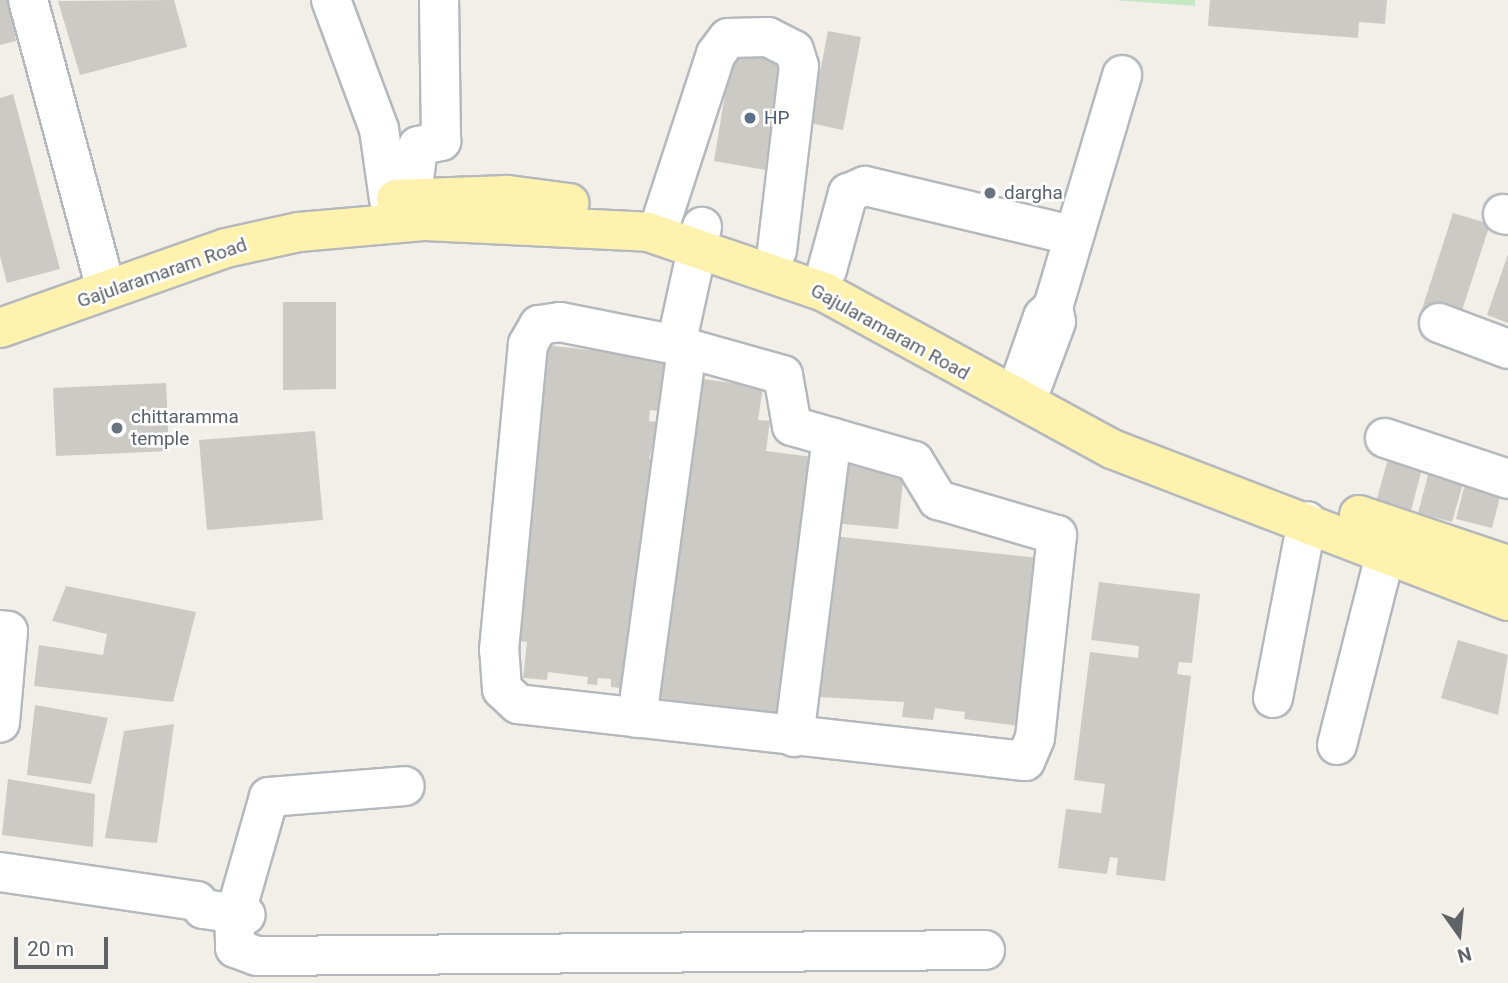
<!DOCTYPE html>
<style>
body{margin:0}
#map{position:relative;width:1508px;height:983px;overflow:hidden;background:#f1efe8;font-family:Roboto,sans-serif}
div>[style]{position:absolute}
.green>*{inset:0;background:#c5e8c5}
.building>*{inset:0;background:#cccac5}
.roads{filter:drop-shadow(2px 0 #b5b8bc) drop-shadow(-2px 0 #b5b8bc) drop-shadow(0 2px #b5b8bc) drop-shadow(0 -2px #b5b8bc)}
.minor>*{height:38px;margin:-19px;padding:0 19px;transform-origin:19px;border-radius:19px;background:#fff}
.major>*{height:38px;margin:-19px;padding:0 19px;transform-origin:19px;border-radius:19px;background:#fff2af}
.dots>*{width:19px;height:19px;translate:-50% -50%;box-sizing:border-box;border:4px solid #fff;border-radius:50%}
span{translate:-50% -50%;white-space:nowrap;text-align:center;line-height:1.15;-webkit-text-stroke:5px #fff;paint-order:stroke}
.service-label{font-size:19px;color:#4e5e75}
.left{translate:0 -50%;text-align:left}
.worship-label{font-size:19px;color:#5b616d}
.street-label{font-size:19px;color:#5f6368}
.north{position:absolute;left:1424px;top:899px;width:70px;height:70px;-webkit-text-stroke:5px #fff;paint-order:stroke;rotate:165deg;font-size:19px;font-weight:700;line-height:28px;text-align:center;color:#5f6368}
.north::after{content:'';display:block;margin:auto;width:24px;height:32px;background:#5f6368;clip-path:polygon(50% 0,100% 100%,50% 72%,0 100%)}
.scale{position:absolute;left:14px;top:937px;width:94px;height:32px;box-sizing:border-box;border:4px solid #5f6368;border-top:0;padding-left:9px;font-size:21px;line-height:24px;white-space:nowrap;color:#5f6368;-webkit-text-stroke:5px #fff;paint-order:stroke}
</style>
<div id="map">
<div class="green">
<i style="clip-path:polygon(1114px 0,1195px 0,1195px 6px)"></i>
</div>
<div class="building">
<i style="clip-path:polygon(0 0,9px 0,16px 41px,0 45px)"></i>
<i style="clip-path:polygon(174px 0,187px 47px,80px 75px,58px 1px)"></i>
<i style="clip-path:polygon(1210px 0,1387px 0,1385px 24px,1359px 22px,1358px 38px,1208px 26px)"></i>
<i style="clip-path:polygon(828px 31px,861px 37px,843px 130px,810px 123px)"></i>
<i style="clip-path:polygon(733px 45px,785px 53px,766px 170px,714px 161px)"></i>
<i style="clip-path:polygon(13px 94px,60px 269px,7px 283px,0 256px,0 98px)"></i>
<i style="clip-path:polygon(1453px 213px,1490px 224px,1459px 320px,1422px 309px)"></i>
<i style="clip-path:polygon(1508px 254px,1508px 323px,1487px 315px)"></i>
<i style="clip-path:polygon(283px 302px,336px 302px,336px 389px,283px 390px)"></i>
<i style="clip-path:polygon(544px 345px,666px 358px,660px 411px,650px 410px,649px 421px,659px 422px,649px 459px,655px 460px,649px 507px,644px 506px,642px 573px,636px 572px,634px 586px,640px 587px,635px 640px,627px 639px,625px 663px,632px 664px,630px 689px,611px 687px,611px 679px,598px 678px,597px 685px,587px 684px,588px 677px,548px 672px,547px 680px,523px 678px,527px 642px,517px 641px)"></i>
<i style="clip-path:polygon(695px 378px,763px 387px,758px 420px,770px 421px,766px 451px,813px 457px,786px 721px,766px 713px,651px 703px)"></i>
<i style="clip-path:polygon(166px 383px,169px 451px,56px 456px,53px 388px)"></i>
<i style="clip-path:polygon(315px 431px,323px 520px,207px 530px,199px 440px)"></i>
<i style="clip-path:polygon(840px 449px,904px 472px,898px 529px,832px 523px)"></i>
<i style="clip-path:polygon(1390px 452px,1424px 461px,1411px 511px,1376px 502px)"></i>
<i style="clip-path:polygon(1431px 464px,1466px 473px,1452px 522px,1418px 513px)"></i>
<i style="clip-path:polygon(1468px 472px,1504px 481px,1492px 528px,1456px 519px)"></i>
<i style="clip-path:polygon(823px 535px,1048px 559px,1028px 727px,964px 719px,965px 712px,935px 708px,933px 720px,902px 717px,904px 702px,804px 696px)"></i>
<i style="clip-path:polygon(1099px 582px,1200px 594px,1192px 663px,1179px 662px,1177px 674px,1191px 676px,1165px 881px,1116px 875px,1118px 858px,1110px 857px,1107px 874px,1058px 868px,1066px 809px,1101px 813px,1105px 784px,1074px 780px,1090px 652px,1138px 658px,1139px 646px,1091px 640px)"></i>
<i style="clip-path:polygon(66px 586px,196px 612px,173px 702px,34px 686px,39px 645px,103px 655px,107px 634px,52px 621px)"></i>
<i style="clip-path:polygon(1458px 640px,1508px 655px,1498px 715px,1441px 698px)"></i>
<i style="clip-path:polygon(35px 705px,108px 718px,91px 784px,27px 775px)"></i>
<i style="clip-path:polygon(174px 724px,157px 843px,105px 838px,124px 731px)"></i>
<i style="clip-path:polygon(8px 779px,95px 794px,93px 847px,2px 835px)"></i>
</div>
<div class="roads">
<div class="minor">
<i style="left:28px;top:0;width:300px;rotate:74.9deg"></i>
<i style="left:331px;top:0;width:138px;rotate:69.6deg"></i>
<i style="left:379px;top:129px;width:71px;rotate:81.9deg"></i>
<i style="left:412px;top:198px;width:52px;rotate:-83.4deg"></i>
<i style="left:418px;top:146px;width:24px;rotate:-12deg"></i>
<i style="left:441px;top:141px;width:141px;rotate:-90.8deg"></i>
<i style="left:1503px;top:214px;width:5px;rotate:11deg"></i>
<i style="left:663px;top:216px;width:170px;rotate:-71.9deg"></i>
<i style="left:716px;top:54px;width:20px;rotate:-53deg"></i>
<i style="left:728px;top:38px;width:40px;rotate:-1.4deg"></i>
<i style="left:768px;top:37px;width:29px;rotate:27deg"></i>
<i style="left:794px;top:50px;width:17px;rotate:73deg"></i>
<i style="left:799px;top:66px;width:186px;rotate:96.8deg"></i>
<i style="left:827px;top:270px;width:80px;rotate:-74.7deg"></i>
<i style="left:848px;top:193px;width:18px;rotate:-22deg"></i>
<i style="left:865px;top:186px;width:212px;rotate:13.4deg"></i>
<i style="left:1053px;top:307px;width:242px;rotate:-73.4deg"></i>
<i style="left:1439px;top:323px;width:74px;rotate:20.6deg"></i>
<i style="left:676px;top:345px;width:111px;rotate:15.7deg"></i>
<i style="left:783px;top:375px;width:52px;rotate:80deg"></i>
<i style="left:792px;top:426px;width:127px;rotate:16deg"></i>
<i style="left:914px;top:461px;width:46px;rotate:58.4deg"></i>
<i style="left:938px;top:500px;width:124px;rotate:16.4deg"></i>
<i style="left:1057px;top:535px;width:204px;rotate:96.2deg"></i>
<i style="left:1035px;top:738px;width:25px;rotate:113deg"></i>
<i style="left:1025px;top:761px;width:510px;rotate:-173.59deg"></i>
<i style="left:518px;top:704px;width:22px;rotate:-137deg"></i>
<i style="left:502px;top:689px;width:39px;rotate:-94deg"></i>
<i style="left:499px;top:650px;width:307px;rotate:-84.6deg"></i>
<i style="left:528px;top:344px;width:22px;rotate:-60deg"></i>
<i style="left:539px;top:325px;width:21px;rotate:-8deg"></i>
<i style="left:560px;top:322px;width:118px;rotate:11.2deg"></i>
<i style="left:676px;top:345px;width:121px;rotate:-77.6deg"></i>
<i style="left:1022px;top:377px;width:64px;rotate:-70.7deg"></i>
<i style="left:1043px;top:317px;width:14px;rotate:-45deg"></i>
<i style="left:1053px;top:307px;width:15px;rotate:79deg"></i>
<i style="left:1056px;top:322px;width:66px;rotate:110.4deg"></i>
<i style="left:1385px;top:438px;width:130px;rotate:18.4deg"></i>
<i style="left:0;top:630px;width:8px;rotate:7deg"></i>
<i style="left:8px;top:631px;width:92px;rotate:95deg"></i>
<i style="left:1273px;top:698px;width:180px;rotate:-79.1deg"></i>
<i style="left:637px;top:718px;width:373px;rotate:-82.3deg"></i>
<i style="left:794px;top:737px;width:302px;rotate:-82.8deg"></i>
<i style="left:1337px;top:745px;width:200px;rotate:-75.8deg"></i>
<i style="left:0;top:872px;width:199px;rotate:8.4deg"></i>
<i style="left:197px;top:901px;width:10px;rotate:53deg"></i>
<i style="left:203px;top:909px;width:43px;rotate:7.9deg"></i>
<i style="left:240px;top:898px;width:105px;rotate:-74deg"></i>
<i style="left:269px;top:797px;width:136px;rotate:-4.6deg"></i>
<i style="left:234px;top:913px;width:35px;rotate:88deg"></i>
<i style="left:235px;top:948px;width:23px;rotate:20deg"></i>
<i style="left:257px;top:956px;width:728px;rotate:-0.47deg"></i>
</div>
<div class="major">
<i style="left:396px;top:199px;width:112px;rotate:-2deg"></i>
<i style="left:508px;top:195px;width:62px;rotate:7.5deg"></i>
<i style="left:0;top:328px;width:240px;rotate:-19.5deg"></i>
<i style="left:226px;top:248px;width:75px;rotate:-12.4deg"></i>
<i style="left:299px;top:232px;width:127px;rotate:-5deg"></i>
<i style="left:426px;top:221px;width:222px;rotate:2.8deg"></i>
<i style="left:648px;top:232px;width:186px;rotate:18.8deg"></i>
<i style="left:824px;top:292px;width:328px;rotate:28.6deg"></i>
<i style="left:1112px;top:449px;width:424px;rotate:21deg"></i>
<i style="left:1359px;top:515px;width:157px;rotate:18.6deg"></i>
</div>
</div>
<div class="dots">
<i style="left:750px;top:118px;background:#5c6f8a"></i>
<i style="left:990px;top:193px;background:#6b7280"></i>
<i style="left:117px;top:428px;background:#6b7280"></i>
</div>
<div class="service-label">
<span class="left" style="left:764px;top:118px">HP</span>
</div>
<div class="worship-label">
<span class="left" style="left:1004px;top:193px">dargha</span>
<span class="left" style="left:131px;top:428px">chittaramma<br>temple</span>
</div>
<div class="street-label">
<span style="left:162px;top:273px;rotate:-19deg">Gajularamaram Road</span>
<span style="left:890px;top:332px;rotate:29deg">Gajularamaram Road</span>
</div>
<div class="north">N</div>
<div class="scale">20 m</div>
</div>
